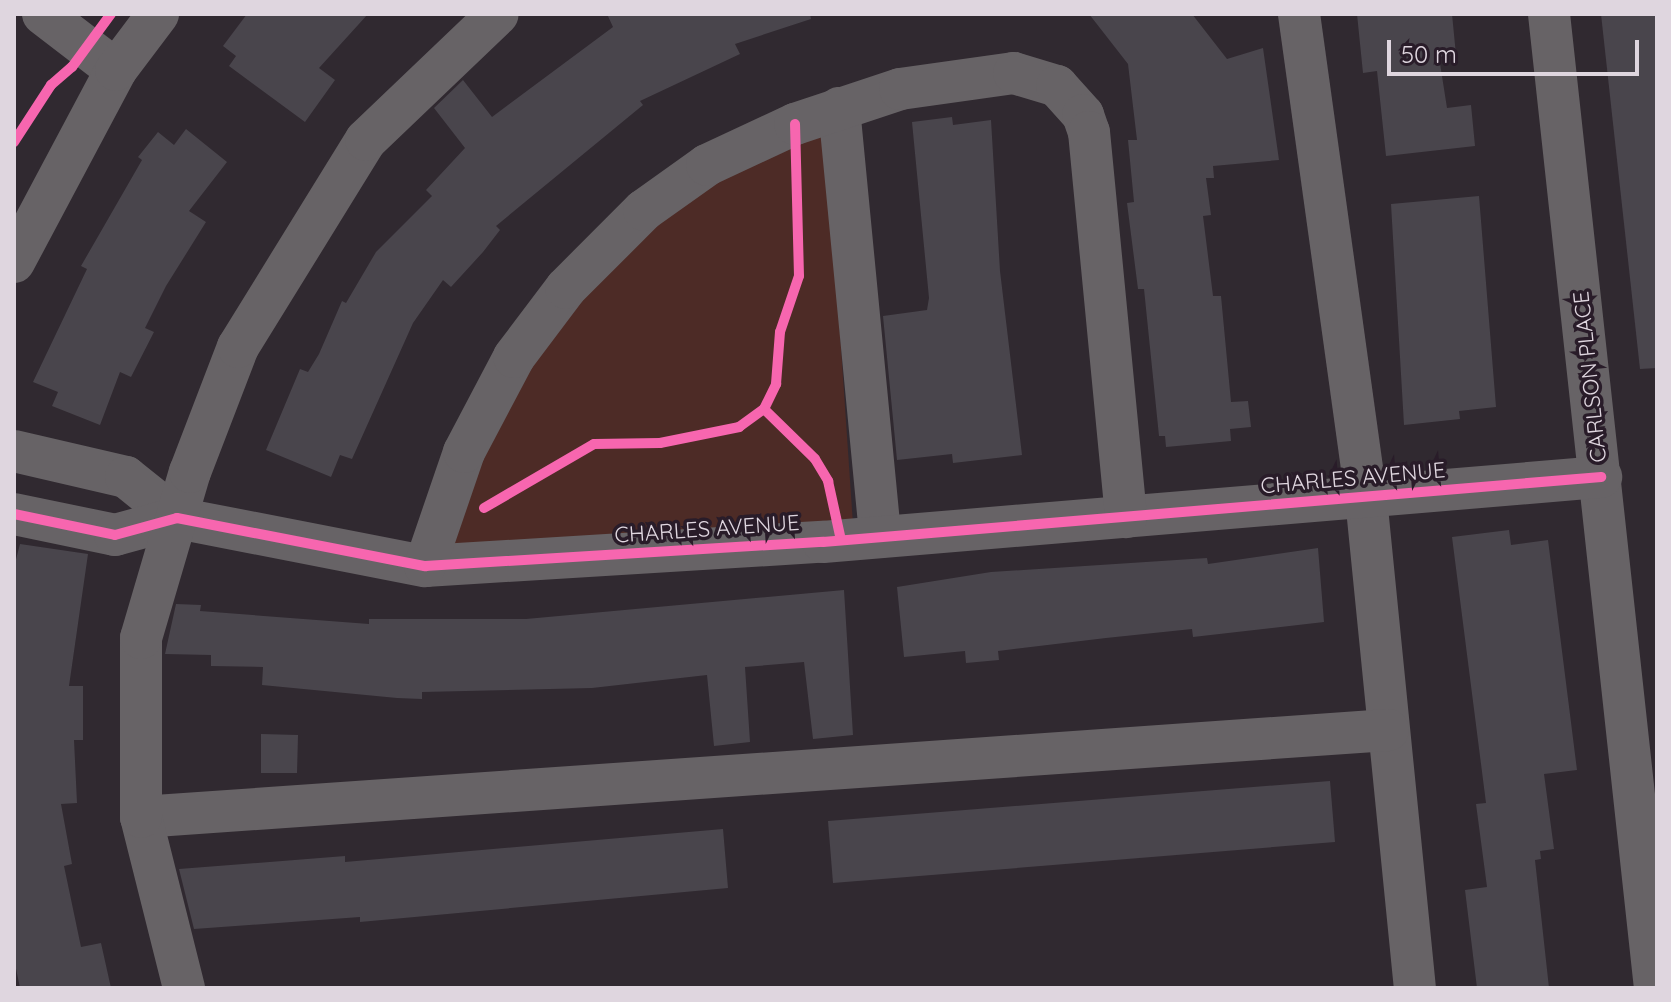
<!DOCTYPE html>
<style>
body{margin:0}
#map{position:relative;width:1671px;height:1002px;overflow:hidden;background:#302930;font-family:Quicksand,sans-serif}
div>[style]{position:absolute}
.green>*{inset:0;background:#4d2b26}
.building>*{inset:0;background:#49454c}
.minor>*{height:42px;margin:-21px;padding:0 21px;transform-origin:21px;border-radius:21px;background:#676366}
.cycleway>*{height:10px;margin:-5px;padding:0 5px;transform-origin:5px;border-radius:5px;background:#f766af}
span{translate:-50% -50%;white-space:nowrap;text-align:center;line-height:1.15;-webkit-text-stroke:7px #291c29;paint-order:stroke}
.street-label{font-size:22px;color:#dfd6df}
.frame{position:absolute;inset:0;border:16px solid #dfd6df;pointer-events:none}
.scale{position:absolute;left:1387px;top:40px;width:252px;height:36px;box-sizing:border-box;border:4px solid #dfd6df;border-top:0;padding-left:10px;font-size:24px;line-height:28px;white-space:nowrap;color:#dfd6df;-webkit-text-stroke:6px #291c29;paint-order:stroke}
</style>
<div id="map">
<div class="green">
<i style="clip-path:polygon(825px 113px,854px 539px,425px 566px,464px 452px,644px 210px)"></i>
</div>
<div class="building">
<i style="clip-path:polygon(247px 14px,368px 14px,319px 68px,335px 80px,305px 122px,229px 66px,236px 56px,223px 46px)"></i>
<i style="clip-path:polygon(607px 14px,810px 14px,811px 19px,735px 44px,740px 54px,640px 101px,643px 105px,496px 226px,500px 230px,483px 252px,451px 287px,443px 280px,413px 323px,352px 459px,340px 455px,331px 477px,266px 450px,300px 369px,308px 372px,319px 354px,342px 301px,346px 303px,376px 252px,432px 196px,426px 190px,465px 148px,434px 108px,463px 80px,492px 117px,613px 27px)"></i>
<i style="clip-path:polygon(1089px 14px,1192px 14px,1227px 59px,1263px 48px,1279px 160px,1213px 166px,1214px 178px,1206px 178px,1211px 215px,1203px 216px,1213px 296px,1221px 296px,1231px 402px,1248px 401px,1251px 427px,1230px 429px,1231px 441px,1166px 447px,1165px 436px,1159px 436px,1144px 289px,1138px 289px,1127px 203px,1134px 202px,1128px 140px,1137px 140px,1128px 64px)"></i>
<i style="clip-path:polygon(1357px 14px,1452px 14px,1456px 55px,1439px 57px,1447px 108px,1471px 105px,1475px 146px,1386px 156px,1377px 71px,1363px 73px)"></i>
<i style="clip-path:polygon(1601px 14px,1657px 14px,1657px 368px,1640px 369px)"></i>
<i style="clip-path:polygon(952px 117px,953px 125px,991px 120px,1000px 271px,1022px 455px,953px 463px,952px 454px,897px 460px,883px 316px,927px 310px,929px 298px,912px 122px)"></i>
<i style="clip-path:polygon(186px 129px,227px 162px,189px 211px,206px 222px,166px 286px,145px 328px,154px 332px,131px 377px,120px 372px,100px 425px,52px 406px,58px 392px,33px 382px,87px 269px,81px 266px,142px 160px,138px 157px,158px 132px,174px 145px)"></i>
<i style="clip-path:polygon(1479px 196px,1496px 407px,1459px 411px,1460px 419px,1404px 425px,1391px 204px)"></i>
<i style="clip-path:polygon(1509px 530px,1511px 545px,1548px 540px,1577px 770px,1544px 774px,1554px 849px,1540px 851px,1541px 859px,1535px 860px,1549px 988px,1477px 988px,1465px 890px,1487px 887px,1476px 804px,1486px 803px,1452px 537px)"></i>
<i style="clip-path:polygon(20px 544px,88px 554px,69px 686px,83px 686px,83px 740px,74px 740px,77px 803px,61px 804px,72px 864px,64px 866px,81px 947px,101px 943px,111px 988px,20px 988px,14px 959px,14px 567px)"></i>
<i style="clip-path:polygon(1318px 548px,1324px 622px,1193px 637px,1192px 629px,1106px 638px,998px 651px,999px 660px,966px 663px,965px 651px,904px 657px,897px 587px,991px 572px,1207px 558px,1208px 564px)"></i>
<i style="clip-path:polygon(844px 590px,853px 735px,813px 739px,804px 662px,745px 667px,750px 742px,714px 746px,707px 675px,592px 688px,422px 692px,422px 699px,397px 698px,262px 685px,263px 667px,211px 666px,211px 655px,165px 654px,176px 604px,201px 605px,200px 611px,369px 624px,369px 619px,526px 619px)"></i>
<i style="clip-path:polygon(261px 734px,298px 735px,297px 773px,261px 773px)"></i>
<i style="clip-path:polygon(1330px 781px,1335px 842px,833px 883px,828px 821px)"></i>
<i style="clip-path:polygon(723px 829px,728px 888px,360px 922px,360px 917px,194px 929px,179px 869px,345px 856px,345px 862px)"></i>
</div>
<div class="minor">
<i style="left:43px;top:14px;width:92px;rotate:37.5deg"></i>
<i style="left:1299px;top:14px;width:489px;rotate:82.1deg"></i>
<i style="left:1366px;top:498px;width:492px;rotate:84.3deg"></i>
<i style="left:1549px;top:14px;width:980px;rotate:83.79deg"></i>
<i style="left:839px;top:108px;width:431px;rotate:84.5deg"></i>
<i style="left:14px;top:262px;width:217px;rotate:-62deg"></i>
<i style="left:116px;top:70px;width:70px;rotate:-53.1deg"></i>
<i style="left:14px;top:451px;width:115px;rotate:13.1deg"></i>
<i style="left:126px;top:477px;width:65px;rotate:38.8deg"></i>
<i style="left:14px;top:514px;width:103px;rotate:11.7deg"></i>
<i style="left:115px;top:535px;width:64px;rotate:-15.3deg"></i>
<i style="left:177px;top:518px;width:253px;rotate:11deg"></i>
<i style="left:425px;top:566px;width:399px;rotate:-3.5deg"></i>
<i style="left:823px;top:542px;width:781px;rotate:-4.78deg"></i>
<i style="left:425px;top:566px;width:120px;rotate:-71.1deg"></i>
<i style="left:464px;top:452px;width:107px;rotate:-62.2deg"></i>
<i style="left:514px;top:357px;width:86px;rotate:-53deg"></i>
<i style="left:566px;top:288px;width:110px;rotate:-45deg"></i>
<i style="left:644px;top:210px;width:77px;rotate:-35.5deg"></i>
<i style="left:707px;top:165px;width:97px;rotate:-25deg"></i>
<i style="left:795px;top:124px;width:111px;rotate:-18.4deg"></i>
<i style="left:900px;top:89px;width:115px;rotate:-8deg"></i>
<i style="left:1014px;top:73px;width:45px;rotate:16.8deg"></i>
<i style="left:1057px;top:86px;width:39px;rotate:48deg"></i>
<i style="left:1083px;top:115px;width:18px;rotate:71deg"></i>
<i style="left:1089px;top:132px;width:387px;rotate:84.5deg"></i>
<i style="left:141px;top:817px;width:1250px;rotate:-3.99deg"></i>
<i style="left:184px;top:988px;width:176px;rotate:-104.1deg"></i>
<i style="left:141px;top:817px;width:179px;rotate:-90deg"></i>
<i style="left:141px;top:638px;width:173px;rotate:-73.6deg"></i>
<i style="left:190px;top:472px;width:134px;rotate:-69deg"></i>
<i style="left:238px;top:347px;width:243px;rotate:-58.3deg"></i>
<i style="left:366px;top:140px;width:182px;rotate:-43.7deg"></i>
</div>
<div class="cycleway">
<i style="left:14px;top:142px;width:68px;rotate:-57deg"></i>
<i style="left:51px;top:85px;width:28px;rotate:-41deg"></i>
<i style="left:72px;top:67px;width:66px;rotate:-53.7deg"></i>
<i style="left:764px;top:409px;width:71px;rotate:44.4deg"></i>
<i style="left:815px;top:459px;width:26px;rotate:59deg"></i>
<i style="left:828px;top:481px;width:60px;rotate:77.6deg"></i>
<i style="left:484px;top:508px;width:127px;rotate:-30.2deg"></i>
<i style="left:594px;top:444px;width:66px;rotate:-0.9deg"></i>
<i style="left:660px;top:443px;width:81px;rotate:-11.4deg"></i>
<i style="left:739px;top:427px;width:31px;rotate:-36deg"></i>
<i style="left:764px;top:409px;width:28px;rotate:-64deg"></i>
<i style="left:776px;top:384px;width:52px;rotate:-85.6deg"></i>
<i style="left:780px;top:332px;width:59px;rotate:-71.3deg"></i>
<i style="left:799px;top:276px;width:152px;rotate:-91.5deg"></i>
<i style="left:14px;top:514px;width:103px;rotate:11.7deg"></i>
<i style="left:115px;top:535px;width:64px;rotate:-15.3deg"></i>
<i style="left:177px;top:518px;width:253px;rotate:11deg"></i>
<i style="left:425px;top:566px;width:399px;rotate:-3.5deg"></i>
<i style="left:823px;top:542px;width:781px;rotate:-4.78deg"></i>
</div>
<div class="street-label">
<span style="left:1590px;top:377px;rotate:-96deg">CARLSON PLACE</span>
<span style="left:1353px;top:478px;rotate:-5deg">CHARLES AVENUE</span>
<span style="left:707px;top:529px;rotate:-4deg">CHARLES AVENUE</span>
</div>
<div class="frame"></div>
<div class="scale">50 m</div>
</div>
